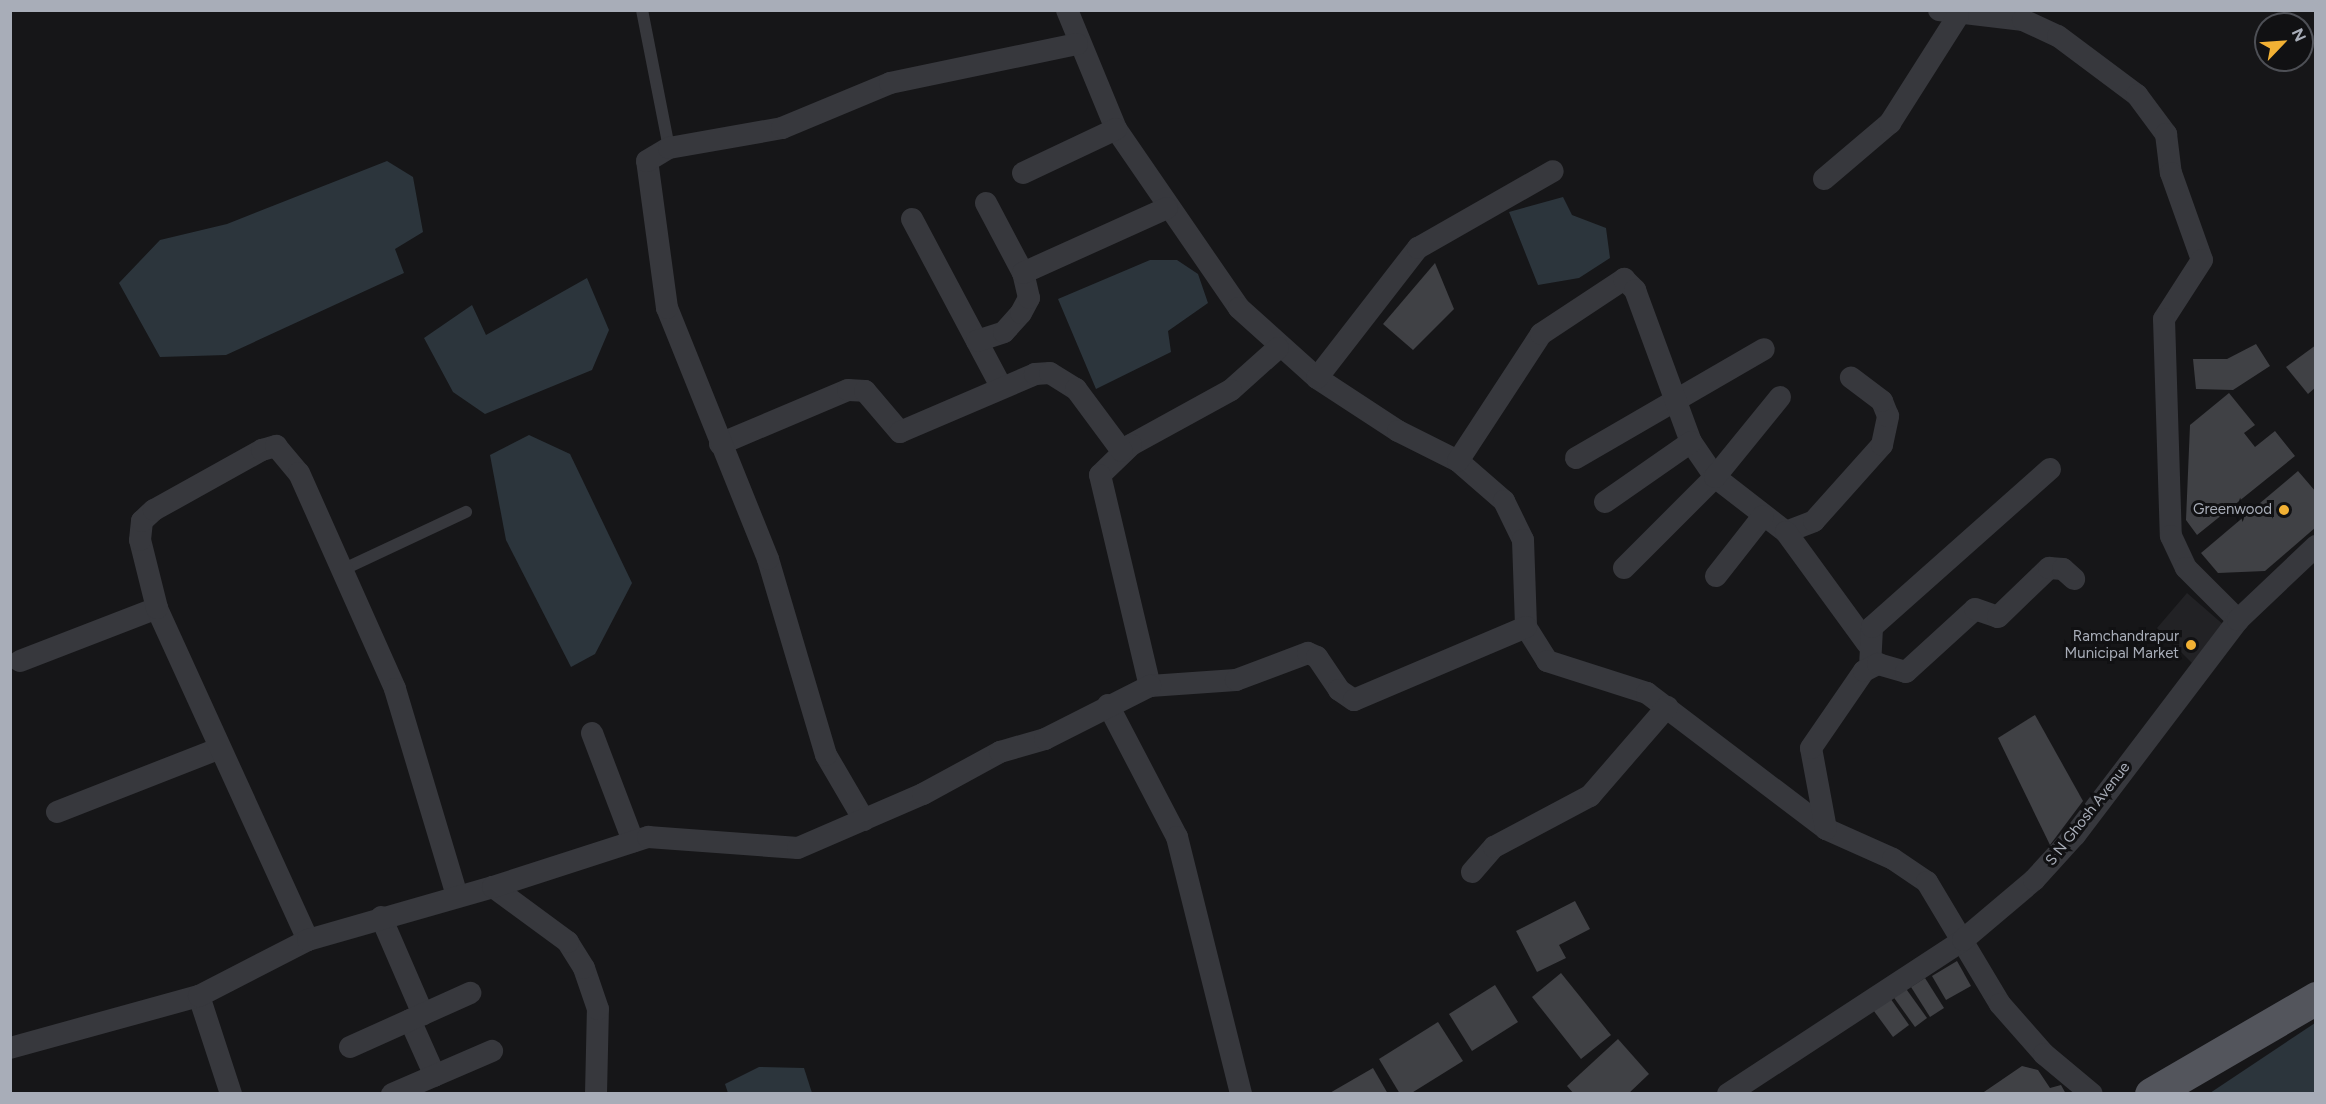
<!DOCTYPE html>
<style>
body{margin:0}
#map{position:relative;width:2326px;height:1104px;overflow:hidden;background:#161618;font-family:Figtree,sans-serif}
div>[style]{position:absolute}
.built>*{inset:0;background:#222225}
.water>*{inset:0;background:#2c353c}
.building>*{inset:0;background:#404145}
.lane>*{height:12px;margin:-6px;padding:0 6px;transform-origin:6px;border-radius:6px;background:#37383d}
.street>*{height:22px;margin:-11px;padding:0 11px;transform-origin:11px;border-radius:11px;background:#37383d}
.primary>*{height:33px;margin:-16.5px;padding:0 16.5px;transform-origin:16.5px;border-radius:16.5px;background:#53555c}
.dots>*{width:16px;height:16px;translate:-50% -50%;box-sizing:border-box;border:3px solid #111113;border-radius:50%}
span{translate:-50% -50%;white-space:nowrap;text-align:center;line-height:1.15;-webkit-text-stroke:6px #111113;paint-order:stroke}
.poi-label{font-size:15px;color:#a8adb8}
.right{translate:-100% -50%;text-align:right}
.street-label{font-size:15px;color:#a8adb8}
.frame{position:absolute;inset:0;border:12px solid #a8adb8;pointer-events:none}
.north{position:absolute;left:2254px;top:12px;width:60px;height:60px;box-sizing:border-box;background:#111113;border:2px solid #4d4f55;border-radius:50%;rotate:65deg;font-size:16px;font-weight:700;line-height:24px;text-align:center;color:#a8adb8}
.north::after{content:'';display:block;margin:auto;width:21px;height:27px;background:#f2b134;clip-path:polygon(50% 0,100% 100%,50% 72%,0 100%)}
</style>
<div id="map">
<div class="built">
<i style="clip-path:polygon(2187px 593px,2225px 626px,2192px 663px,2157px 628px)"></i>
</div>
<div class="water">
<i style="clip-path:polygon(387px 161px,413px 177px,423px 232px,395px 249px,404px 273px,226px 355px,160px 357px,119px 283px,160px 240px,227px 224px)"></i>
<i style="clip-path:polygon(1563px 197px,1572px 215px,1606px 228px,1610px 258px,1579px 278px,1538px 285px,1509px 212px)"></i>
<i style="clip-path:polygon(1150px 260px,1177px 260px,1198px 274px,1208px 303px,1168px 331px,1171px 352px,1096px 389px,1058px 299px)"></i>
<i style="clip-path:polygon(587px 278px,609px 330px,592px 370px,485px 414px,453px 392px,424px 338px,472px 305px,486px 335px)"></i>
<i style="clip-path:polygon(529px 435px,570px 454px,632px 583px,595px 654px,571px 667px,506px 540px,490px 455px)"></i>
<i style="clip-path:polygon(2315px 1023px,2315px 1093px,2210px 1093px)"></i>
<i style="clip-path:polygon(759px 1067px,804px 1068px,812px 1093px,728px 1093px,725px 1084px)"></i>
</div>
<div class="building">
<i style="clip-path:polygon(1435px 263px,1454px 309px,1413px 350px,1383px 324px)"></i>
<i style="clip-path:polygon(2256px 344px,2270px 366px,2233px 390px,2196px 389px,2193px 359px,2227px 359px)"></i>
<i style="clip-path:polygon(2316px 345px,2316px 387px,2308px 394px,2286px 367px)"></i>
<i style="clip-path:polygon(2229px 393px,2255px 425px,2244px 433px,2255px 447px,2275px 431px,2295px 456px,2197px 535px,2186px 520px,2190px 425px)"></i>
<i style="clip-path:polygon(2298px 471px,2316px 492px,2316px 527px,2265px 571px,2218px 573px,2201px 553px)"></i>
<i style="clip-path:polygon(2035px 715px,2083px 801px,2050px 845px,1998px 738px)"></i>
<i style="clip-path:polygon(1575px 901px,1590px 929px,1559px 945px,1566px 958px,1537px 972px,1516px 931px)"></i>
<i style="clip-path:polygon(1957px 961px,1971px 986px,1946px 1000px,1932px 976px)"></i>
<i style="clip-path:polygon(1561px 973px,1611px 1035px,1581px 1059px,1532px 997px)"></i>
<i style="clip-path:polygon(1925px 978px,1944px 1008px,1930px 1017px,1911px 987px)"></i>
<i style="clip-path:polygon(1495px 985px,1518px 1022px,1472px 1051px,1449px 1014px)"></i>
<i style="clip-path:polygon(1904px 986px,1927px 1018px,1915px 1027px,1892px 995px)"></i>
<i style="clip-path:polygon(1888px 995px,1909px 1025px,1893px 1037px,1871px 1007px)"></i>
<i style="clip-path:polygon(1438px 1022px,1463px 1061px,1410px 1094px,1400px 1094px,1379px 1059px)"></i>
<i style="clip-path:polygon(1618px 1039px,1649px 1074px,1628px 1094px,1574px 1094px,1567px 1086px)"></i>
<i style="clip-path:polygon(2022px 1066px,2038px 1070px,2050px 1088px,2061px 1085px,2066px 1094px,1981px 1094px)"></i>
<i style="clip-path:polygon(1373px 1068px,1388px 1094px,1328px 1094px)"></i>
</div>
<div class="lane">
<i style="left:642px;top:10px;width:141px;rotate:78.9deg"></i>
<i style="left:342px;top:570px;width:137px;rotate:-25.1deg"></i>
</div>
<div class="street">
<i style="left:1067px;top:10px;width:129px;rotate:67.6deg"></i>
<i style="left:1116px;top:129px;width:217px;rotate:55.5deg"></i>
<i style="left:1239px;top:308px;width:105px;rotate:41.9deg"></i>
<i style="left:1317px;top:378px;width:97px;rotate:33.2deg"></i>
<i style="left:1398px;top:431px;width:67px;rotate:26.6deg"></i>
<i style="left:1458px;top:461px;width:61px;rotate:41deg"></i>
<i style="left:1504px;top:501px;width:43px;rotate:64deg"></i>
<i style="left:1523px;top:540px;width:87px;rotate:88deg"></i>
<i style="left:1526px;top:627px;width:40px;rotate:58deg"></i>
<i style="left:1547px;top:661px;width:105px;rotate:17.7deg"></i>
<i style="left:1647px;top:693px;width:225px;rotate:37.2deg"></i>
<i style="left:1826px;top:829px;width:73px;rotate:24.1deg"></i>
<i style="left:1893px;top:859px;width:41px;rotate:34.1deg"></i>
<i style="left:1927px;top:882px;width:142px;rotate:59.1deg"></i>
<i style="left:2000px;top:1004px;width:67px;rotate:48.7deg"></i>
<i style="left:2044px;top:1054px;width:62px;rotate:39.8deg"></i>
<i style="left:1939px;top:10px;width:85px;rotate:6.8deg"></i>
<i style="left:2023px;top:20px;width:38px;rotate:25deg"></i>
<i style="left:2058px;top:36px;width:99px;rotate:36.8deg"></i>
<i style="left:2137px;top:95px;width:49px;rotate:53.4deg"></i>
<i style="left:2166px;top:134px;width:39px;rotate:83deg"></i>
<i style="left:2171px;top:173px;width:92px;rotate:70.4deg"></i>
<i style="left:2202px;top:260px;width:70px;rotate:122.8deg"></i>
<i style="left:2164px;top:319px;width:217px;rotate:88.2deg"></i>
<i style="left:2171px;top:536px;width:35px;rotate:65deg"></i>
<i style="left:2186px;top:568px;width:74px;rotate:45deg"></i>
<i style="left:1023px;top:173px;width:103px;rotate:-25.3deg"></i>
<i style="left:1824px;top:179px;width:87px;rotate:-40.3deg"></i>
<i style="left:1890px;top:123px;width:127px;rotate:-57.6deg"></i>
<i style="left:986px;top:203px;width:79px;rotate:62.1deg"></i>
<i style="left:912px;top:219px;width:191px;rotate:62deg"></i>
<i style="left:977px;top:341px;width:28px;rotate:-18deg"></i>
<i style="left:1004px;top:332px;width:25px;rotate:-48deg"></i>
<i style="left:1021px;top:313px;width:17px;rotate:-62deg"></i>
<i style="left:1029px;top:298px;width:26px;rotate:-103deg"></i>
<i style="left:1023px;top:273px;width:158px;rotate:-24.3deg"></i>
<i style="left:1278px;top:348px;width:63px;rotate:138.2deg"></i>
<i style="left:1231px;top:390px;width:114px;rotate:151.2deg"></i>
<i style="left:1131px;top:445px;width:43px;rotate:135.9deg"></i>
<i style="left:1100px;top:475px;width:217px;rotate:76.7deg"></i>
<i style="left:1150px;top:686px;width:86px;rotate:-4deg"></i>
<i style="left:1236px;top:680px;width:77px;rotate:-20.6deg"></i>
<i style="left:1308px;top:653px;width:10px;rotate:24deg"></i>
<i style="left:1317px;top:657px;width:40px;rotate:56deg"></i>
<i style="left:1339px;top:690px;width:18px;rotate:34deg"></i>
<i style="left:1354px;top:700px;width:187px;rotate:-23deg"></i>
<i style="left:1317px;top:378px;width:165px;rotate:-52.2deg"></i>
<i style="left:1418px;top:248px;width:155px;rotate:-29.7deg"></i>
<i style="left:720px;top:444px;width:139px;rotate:-22.9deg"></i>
<i style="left:848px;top:390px;width:17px;rotate:3deg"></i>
<i style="left:865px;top:391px;width:54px;rotate:49.5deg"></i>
<i style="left:900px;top:432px;width:147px;rotate:-23.2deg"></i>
<i style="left:1035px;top:374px;width:15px;rotate:-4deg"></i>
<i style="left:1050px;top:373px;width:31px;rotate:32deg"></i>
<i style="left:1076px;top:389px;width:77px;rotate:53.4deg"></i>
<i style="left:1576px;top:458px;width:217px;rotate:-30.1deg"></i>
<i style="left:1458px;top:461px;width:152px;rotate:-56.8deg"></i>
<i style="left:1541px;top:334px;width:100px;rotate:-33.5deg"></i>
<i style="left:1624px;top:279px;width:16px;rotate:45deg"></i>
<i style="left:1635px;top:290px;width:162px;rotate:69.8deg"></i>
<i style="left:1691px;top:442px;width:42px;rotate:55.6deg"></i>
<i style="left:1715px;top:477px;width:90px;rotate:37.8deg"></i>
<i style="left:1786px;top:532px;width:30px;rotate:-21deg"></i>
<i style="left:1814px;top:521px;width:102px;rotate:-48.2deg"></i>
<i style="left:1882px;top:445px;width:30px;rotate:-78deg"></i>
<i style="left:1888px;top:416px;width:16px;rotate:-112deg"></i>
<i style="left:1882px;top:401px;width:39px;rotate:-143deg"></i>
<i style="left:1605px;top:502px;width:105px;rotate:-34.9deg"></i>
<i style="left:1786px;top:532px;width:137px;rotate:53.9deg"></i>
<i style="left:1624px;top:568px;width:129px;rotate:-45deg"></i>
<i style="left:1715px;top:477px;width:103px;rotate:-50.9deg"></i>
<i style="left:1716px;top:576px;width:76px;rotate:-51.9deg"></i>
<i style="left:20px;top:661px;width:147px;rotate:-21.1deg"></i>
<i style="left:1870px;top:667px;width:40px;rotate:-87.1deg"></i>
<i style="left:1872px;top:627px;width:238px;rotate:-41.6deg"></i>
<i style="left:1108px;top:705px;width:149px;rotate:62.4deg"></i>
<i style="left:1177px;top:837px;width:265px;rotate:76deg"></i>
<i style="left:592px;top:733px;width:116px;rotate:69.2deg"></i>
<i style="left:57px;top:812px;width:175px;rotate:-21.4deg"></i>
<i style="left:864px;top:820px;width:75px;rotate:-120.3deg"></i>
<i style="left:826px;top:755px;width:204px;rotate:-106.5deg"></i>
<i style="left:768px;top:559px;width:271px;rotate:-111.9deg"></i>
<i style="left:667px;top:308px;width:148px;rotate:-97.7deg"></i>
<i style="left:647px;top:161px;width:26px;rotate:-31deg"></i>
<i style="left:669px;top:148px;width:115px;rotate:-10deg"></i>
<i style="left:782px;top:128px;width:117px;rotate:-22.6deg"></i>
<i style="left:890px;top:83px;width:191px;rotate:-11.8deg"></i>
<i style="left:1826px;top:829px;width:82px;rotate:-100.5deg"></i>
<i style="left:1811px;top:748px;width:93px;rotate:-55.5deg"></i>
<i style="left:1864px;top:671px;width:16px;rotate:-27deg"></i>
<i style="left:1878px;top:664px;width:29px;rotate:16deg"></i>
<i style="left:1906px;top:672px;width:93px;rotate:-42.4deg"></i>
<i style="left:1975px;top:609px;width:24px;rotate:19deg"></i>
<i style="left:1998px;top:617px;width:71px;rotate:-43.9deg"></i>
<i style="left:2049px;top:568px;width:14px;rotate:4deg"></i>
<i style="left:2063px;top:569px;width:15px;rotate:42deg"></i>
<i style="left:1472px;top:872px;width:33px;rotate:-49deg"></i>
<i style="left:1494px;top:847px;width:109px;rotate:-28deg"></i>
<i style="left:1590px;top:796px;width:118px;rotate:-49.1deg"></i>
<i style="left:381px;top:917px;width:106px;rotate:66.6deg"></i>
<i style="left:308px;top:940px;width:365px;rotate:-114.5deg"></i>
<i style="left:157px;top:608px;width:70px;rotate:-104deg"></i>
<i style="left:140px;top:540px;width:19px;rotate:-84deg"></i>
<i style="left:142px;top:521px;width:16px;rotate:-43deg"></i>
<i style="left:154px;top:510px;width:124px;rotate:-29.1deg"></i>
<i style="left:262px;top:450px;width:15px;rotate:-16deg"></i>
<i style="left:276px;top:446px;width:35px;rotate:50deg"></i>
<i style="left:299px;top:473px;width:236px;rotate:66deg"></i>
<i style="left:395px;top:689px;width:216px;rotate:73.3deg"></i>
<i style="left:199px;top:996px;width:103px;rotate:71.9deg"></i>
<i style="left:410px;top:1020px;width:61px;rotate:65.9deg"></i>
<i style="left:350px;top:1047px;width:132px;rotate:-24.2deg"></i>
<i style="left:10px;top:1048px;width:196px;rotate:-15.4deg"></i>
<i style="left:199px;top:996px;width:123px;rotate:-27.2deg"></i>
<i style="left:308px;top:940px;width:192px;rotate:-16deg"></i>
<i style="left:392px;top:1094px;width:109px;rotate:-23.3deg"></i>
<i style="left:596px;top:1094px;width:85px;rotate:-88.7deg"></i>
<i style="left:598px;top:1009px;width:43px;rotate:-108.9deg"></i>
<i style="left:584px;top:968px;width:31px;rotate:-122deg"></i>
<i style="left:568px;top:942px;width:93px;rotate:-143.7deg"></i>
<i style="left:493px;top:887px;width:163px;rotate:-17.9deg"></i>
<i style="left:648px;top:837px;width:150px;rotate:4.2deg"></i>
<i style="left:798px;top:848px;width:136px;rotate:-23.4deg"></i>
<i style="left:923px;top:794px;width:88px;rotate:-28.6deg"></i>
<i style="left:1000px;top:752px;width:47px;rotate:-16.1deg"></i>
<i style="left:1045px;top:739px;width:118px;rotate:-26.8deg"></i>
<i style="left:1728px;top:1094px;width:281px;rotate:-33.2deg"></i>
<i style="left:1963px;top:940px;width:93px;rotate:-40.2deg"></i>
<i style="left:2034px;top:880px;width:61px;rotate:-47.7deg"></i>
<i style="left:2075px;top:835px;width:270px;rotate:-52.8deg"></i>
<i style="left:2238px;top:620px;width:108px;rotate:-43.5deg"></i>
</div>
<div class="primary">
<i style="left:2151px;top:1094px;width:191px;rotate:-30.2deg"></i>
</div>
<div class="dots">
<i style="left:2284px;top:510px;background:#f2b134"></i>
<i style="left:2191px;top:645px;background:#f2b134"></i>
</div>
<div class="poi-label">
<span class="right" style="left:2272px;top:510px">Greenwood</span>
<span class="right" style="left:2179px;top:645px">Ramchandrapur<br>Municipal Market</span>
</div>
<div class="street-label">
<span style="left:2088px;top:814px;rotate:-52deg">S N Ghosh Avenue</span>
</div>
<div class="frame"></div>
<div class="north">N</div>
</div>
